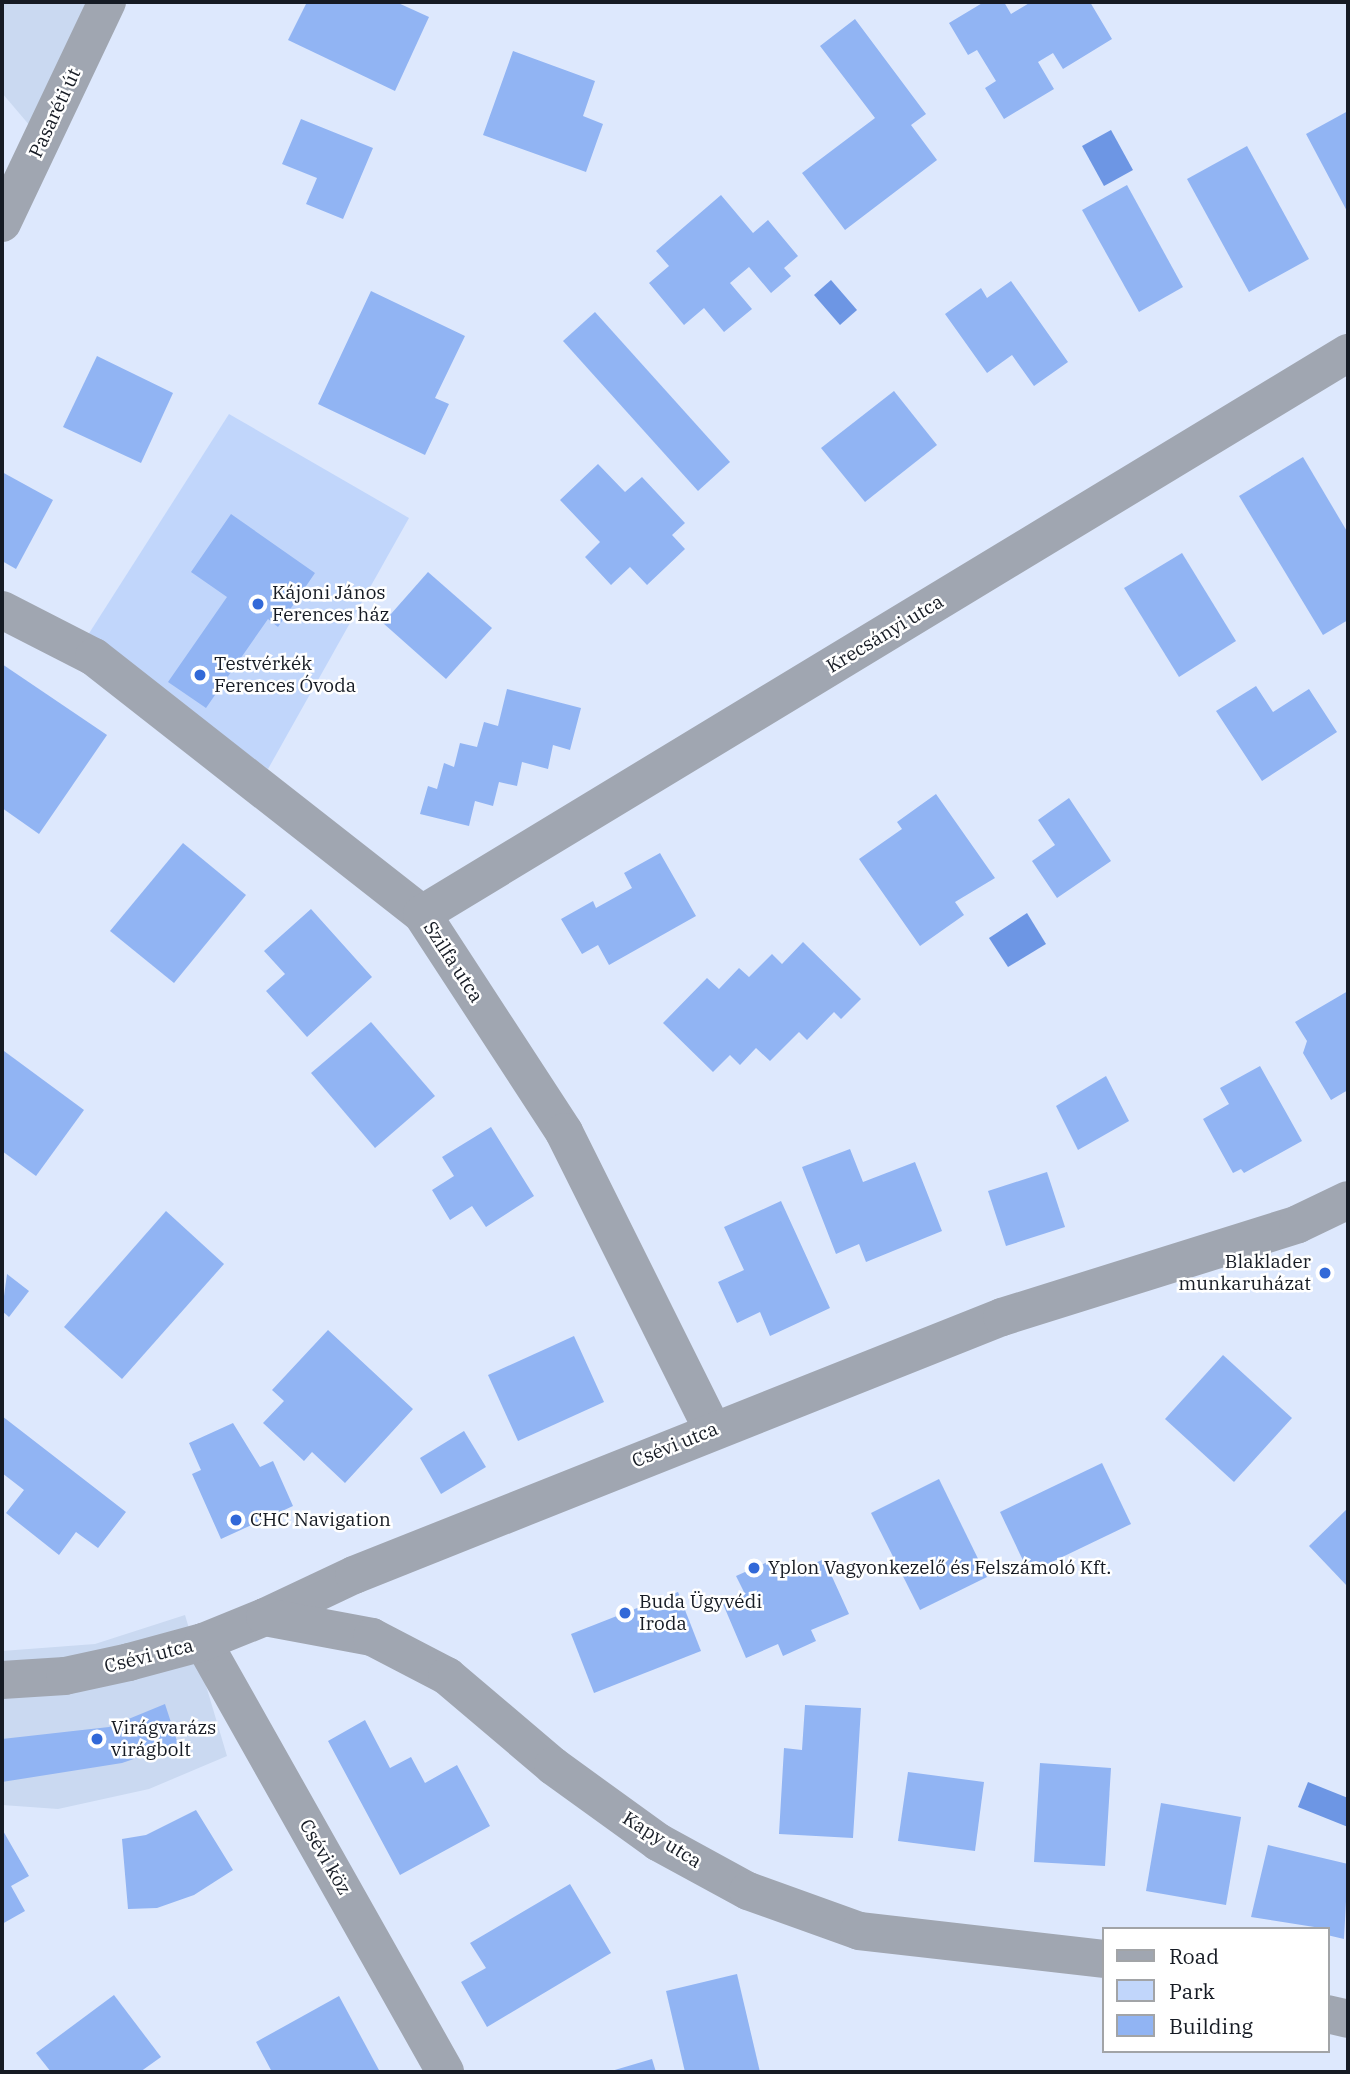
<!DOCTYPE html>
<meta charset="utf-8">
<style>
body{margin:0}
#map{position:relative;width:1350px;height:2074px;overflow:hidden;background:#dde8fd;font-family:"IBM Plex Serif",serif}
div>[style]{position:absolute}
.built>*{inset:0;background:#cad9f1}
.green>*{inset:0;background:#c1d6fb}
.water>*{inset:0;background:#6d96e4}
.building>*{inset:0;background:#91b4f3}
.minor>*{height:38px;margin:-19px;padding:0 19px;transform-origin:19px;border-radius:19px;background:#a0a6b1}
.tertiary>*{height:38px;margin:-19px;padding:0 19px;transform-origin:19px;border-radius:19px;background:#a0a6b1}
.dots>*{width:19px;height:19px;translate:-50% -50%;box-sizing:border-box;border:4px solid #fff;border-radius:50%}
span{translate:-50% -50%;white-space:nowrap;text-align:center;line-height:1.15;-webkit-text-stroke:5px #fff;paint-order:stroke}
.street-label{font-size:19px;color:#161b24}
.poi-label{font-size:19px;color:#161b24}
.left{translate:0 -50%;text-align:left}
.right{translate:-100% -50%;text-align:right}
.frame{position:absolute;inset:0;border:4px solid #161b24;pointer-events:none}
.legend{position:absolute;left:1102px;top:1927px;width:228px;height:126px;box-sizing:border-box;background:#fff;border:2px solid #a2a4a7;margin:0;padding:9px 12px;list-style:none;font-size:21px;color:#161b24}
.legend li{display:flex;align-items:center;gap:14px;height:35px}
.legend b{width:35px;border:2px solid #a2a4a7}
</style>
<div id="map">
<div class="built">
<i style="clip-path:polygon(2px 2px,107px 2px,42px 140px,2px 93px)"></i>
<i style="clip-path:polygon(185px 1615px,227px 1756px,149px 1789px,58px 1809px,2px 1805px,2px 1651px,95px 1644px)"></i>
</div>
<div class="green">
<i style="clip-path:polygon(229px 414px,409px 518px,268px 769px,88px 635px)"></i>
</div>
<div class="water">
<i style="clip-path:polygon(1111px 130px,1133px 170px,1104px 186px,1082px 146px)"></i>
<i style="clip-path:polygon(831px 280px,857px 310px,840px 325px,814px 295px)"></i>
<i style="clip-path:polygon(1027px 913px,1046px 944px,1008px 967px,989px 938px)"></i>
<i style="clip-path:polygon(1308px 1782px,1348px 1798px,1348px 1827px,1298px 1807px)"></i>
</div>
<div class="building">
<i style="clip-path:polygon(307px 2px,396px 2px,429px 17px,395px 91px,288px 40px)"></i>
<i style="clip-path:polygon(984px 2px,1004px 2px,1011px 14px,1031px 2px,1090px 2px,1112px 39px,1063px 69px,1053px 53px,1038px 62px,1054px 89px,1004px 119px,985px 88px,996px 81px,977px 50px,968px 55px,949px 23px)"></i>
<i style="clip-path:polygon(855px 19px,926px 114px,911px 125px,937px 160px,845px 230px,802px 173px,875px 118px,820px 46px)"></i>
<i style="clip-path:polygon(513px 51px,595px 81px,583px 116px,603px 124px,586px 172px,483px 135px)"></i>
<i style="clip-path:polygon(1348px 111px,1348px 213px,1306px 134px)"></i>
<i style="clip-path:polygon(301px 119px,373px 148px,343px 219px,306px 204px,317px 178px,282px 164px)"></i>
<i style="clip-path:polygon(1247px 146px,1309px 259px,1249px 292px,1187px 179px)"></i>
<i style="clip-path:polygon(1127px 185px,1183px 287px,1139px 312px,1082px 210px)"></i>
<i style="clip-path:polygon(721px 195px,753px 233px,768px 220px,798px 256px,784px 268px,791px 276px,771px 293px,749px 267px,730px 283px,752px 309px,724px 332px,704px 308px,684px 325px,649px 283px,669px 266px,656px 251px)"></i>
<i style="clip-path:polygon(1011px 281px,1068px 362px,1034px 386px,1012px 355px,987px 373px,945px 314px,981px 288px,987px 298px)"></i>
<i style="clip-path:polygon(371px 291px,465px 336px,435px 398px,449px 404px,425px 455px,318px 404px)"></i>
<i style="clip-path:polygon(595px 312px,730px 462px,698px 491px,563px 341px)"></i>
<i style="clip-path:polygon(97px 356px,173px 393px,141px 463px,63px 427px)"></i>
<i style="clip-path:polygon(894px 391px,937px 445px,865px 502px,821px 448px)"></i>
<i style="clip-path:polygon(1303px 457px,1348px 533px,1348px 620px,1323px 635px,1239px 496px)"></i>
<i style="clip-path:polygon(598px 464px,625px 492px,642px 477px,685px 523px,672px 535px,685px 549px,647px 585px,630px 567px,611px 585px,585px 557px,600px 542px,560px 500px)"></i>
<i style="clip-path:polygon(2px 472px,53px 500px,16px 569px,2px 561px)"></i>
<i style="clip-path:polygon(231px 514px,315px 573px,278px 627px,268px 619px,206px 708px,168px 682px,227px 597px,191px 572px)"></i>
<i style="clip-path:polygon(1182px 553px,1236px 641px,1179px 677px,1124px 588px)"></i>
<i style="clip-path:polygon(428px 572px,492px 628px,446px 679px,383px 623px)"></i>
<i style="clip-path:polygon(2px 664px,107px 735px,39px 834px,2px 808px)"></i>
<i style="clip-path:polygon(1256px 686px,1273px 712px,1309px 689px,1337px 732px,1262px 781px,1216px 711px)"></i>
<i style="clip-path:polygon(507px 689px,581px 708px,570px 750px,553px 745px,548px 769px,522px 762px,517px 786px,499px 782px,493px 806px,475px 801px,469px 826px,420px 814px,428px 786px,437px 789px,444px 763px,454px 767px,460px 743px,477px 747px,484px 722px,498px 726px)"></i>
<i style="clip-path:polygon(936px 794px,995px 878px,955px 902px,964px 915px,920px 946px,859px 859px,902px 829px,897px 822px)"></i>
<i style="clip-path:polygon(1069px 798px,1111px 861px,1057px 898px,1032px 861px,1055px 845px,1038px 820px)"></i>
<i style="clip-path:polygon(183px 843px,246px 895px,174px 983px,110px 931px)"></i>
<i style="clip-path:polygon(660px 853px,696px 916px,609px 965px,598px 945px,582px 954px,561px 919px,593px 901px,596px 908px,632px 888px,624px 873px)"></i>
<i style="clip-path:polygon(311px 909px,372px 977px,307px 1037px,266px 991px,285px 974px,264px 951px)"></i>
<i style="clip-path:polygon(803px 942px,861px 999px,841px 1019px,834px 1012px,807px 1040px,799px 1032px,770px 1061px,756px 1048px,740px 1065px,730px 1055px,713px 1072px,663px 1023px,707px 978px,719px 989px,739px 968px,749px 977px,772px 954px,782px 964px)"></i>
<i style="clip-path:polygon(1348px 991px,1348px 1090px,1331px 1100px,1303px 1053px,1307px 1041px,1295px 1022px)"></i>
<i style="clip-path:polygon(371px 1022px,435px 1096px,375px 1148px,311px 1073px)"></i>
<i style="clip-path:polygon(4px 1051px,84px 1110px,36px 1176px,2px 1151px)"></i>
<i style="clip-path:polygon(1260px 1066px,1302px 1141px,1244px 1173px,1241px 1169px,1233px 1173px,1203px 1119px,1229px 1104px,1220px 1088px)"></i>
<i style="clip-path:polygon(1106px 1076px,1129px 1121px,1078px 1150px,1056px 1106px)"></i>
<i style="clip-path:polygon(491px 1127px,534px 1196px,486px 1227px,472px 1206px,450px 1220px,432px 1190px,454px 1176px,442px 1157px)"></i>
<i style="clip-path:polygon(850px 1149px,863px 1182px,915px 1162px,942px 1231px,866px 1262px,859px 1244px,836px 1254px,802px 1167px)"></i>
<i style="clip-path:polygon(1047px 1172px,1065px 1227px,1006px 1246px,988px 1191px)"></i>
<i style="clip-path:polygon(781px 1201px,830px 1308px,770px 1336px,760px 1312px,737px 1323px,718px 1282px,744px 1270px,724px 1227px)"></i>
<i style="clip-path:polygon(166px 1211px,224px 1264px,122px 1379px,64px 1327px)"></i>
<i style="clip-path:polygon(7px 1274px,29px 1291px,9px 1317px,2px 1311px)"></i>
<i style="clip-path:polygon(328px 1330px,413px 1409px,345px 1483px,312px 1452px,304px 1461px,263px 1423px,284px 1401px,272px 1390px)"></i>
<i style="clip-path:polygon(574px 1336px,604px 1402px,518px 1441px,488px 1375px)"></i>
<i style="clip-path:polygon(1223px 1355px,1292px 1418px,1234px 1482px,1165px 1419px)"></i>
<i style="clip-path:polygon(2px 1416px,126px 1512px,98px 1548px,76px 1532px,59px 1555px,6px 1513px,24px 1490px,2px 1473px)"></i>
<i style="clip-path:polygon(233px 1423px,260px 1467px,273px 1461px,293px 1506px,221px 1539px,192px 1474px,201px 1470px,189px 1443px)"></i>
<i style="clip-path:polygon(464px 1431px,486px 1467px,441px 1494px,420px 1458px)"></i>
<i style="clip-path:polygon(1102px 1463px,1131px 1524px,1029px 1573px,1000px 1512px)"></i>
<i style="clip-path:polygon(939px 1479px,987px 1577px,920px 1610px,871px 1513px)"></i>
<i style="clip-path:polygon(1348px 1508px,1348px 1587px,1309px 1546px)"></i>
<i style="clip-path:polygon(824px 1559px,849px 1614px,811px 1630px,816px 1641px,783px 1656px,778px 1644px,746px 1658px,723px 1604px,745px 1594px,736px 1576px,772px 1560px,781px 1579px)"></i>
<i style="clip-path:polygon(678px 1592px,701px 1651px,594px 1693px,571px 1634px)"></i>
<i style="clip-path:polygon(165px 1704px,178px 1744px,122px 1763px,2px 1782px,2px 1739px,109px 1727px)"></i>
<i style="clip-path:polygon(805px 1705px,861px 1708px,853px 1838px,779px 1834px,784px 1748px,802px 1750px)"></i>
<i style="clip-path:polygon(365px 1720px,390px 1768px,411px 1757px,425px 1783px,457px 1765px,490px 1826px,400px 1875px,328px 1741px)"></i>
<i style="clip-path:polygon(1040px 1763px,1111px 1768px,1105px 1866px,1034px 1862px)"></i>
<i style="clip-path:polygon(908px 1772px,984px 1782px,975px 1851px,898px 1841px)"></i>
<i style="clip-path:polygon(1161px 1803px,1241px 1817px,1226px 1905px,1146px 1891px)"></i>
<i style="clip-path:polygon(196px 1810px,233px 1870px,194px 1895px,157px 1908px,128px 1909px,122px 1839px,146px 1835px)"></i>
<i style="clip-path:polygon(2px 1829px,29px 1876px,11px 1886px,25px 1911px,2px 1924px)"></i>
<i style="clip-path:polygon(1268px 1845px,1348px 1864px,1344px 1939px,1327px 1935px,1327px 1929px,1251px 1917px)"></i>
<i style="clip-path:polygon(570px 1884px,611px 1953px,487px 2027px,461px 1982px,486px 1968px,470px 1943px)"></i>
<i style="clip-path:polygon(737px 1974px,760px 2072px,685px 2072px,666px 1991px)"></i>
<i style="clip-path:polygon(114px 1995px,161px 2057px,140px 2072px,51px 2072px,36px 2053px)"></i>
<i style="clip-path:polygon(339px 1996px,380px 2072px,272px 2072px,256px 2042px)"></i>
<i style="clip-path:polygon(652px 2059px,656px 2072px,608px 2072px)"></i>
</div>
<div class="minor">
<i style="left:2px;top:223px;width:245px;rotate:-64.6deg"></i>
<i style="left:2px;top:610px;width:103px;rotate:27.1deg"></i>
<i style="left:94px;top:657px;width:417px;rotate:38.1deg"></i>
<i style="left:422px;top:914px;width:260px;rotate:56.9deg"></i>
<i style="left:564px;top:1132px;width:332px;rotate:63.5deg"></i>
<i style="left:422px;top:914px;width:1083px;rotate:-31.21deg"></i>
<i style="left:265px;top:1617px;width:98px;rotate:-25.3deg"></i>
<i style="left:354px;top:1575px;width:697px;rotate:-21.71deg"></i>
<i style="left:1002px;top:1317px;width:310px;rotate:-17.4deg"></i>
<i style="left:1298px;top:1224px;width:55px;rotate:-25.6deg"></i>
<i style="left:203px;top:1642px;width:493px;rotate:60.6deg"></i>
</div>
<div class="tertiary">
<i style="left:2px;top:1680px;width:63px;rotate:-3.6deg"></i>
<i style="left:65px;top:1676px;width:66px;rotate:-12.3deg"></i>
<i style="left:129px;top:1662px;width:77px;rotate:-15.1deg"></i>
<i style="left:203px;top:1642px;width:67px;rotate:-22deg"></i>
<i style="left:265px;top:1617px;width:109px;rotate:10.6deg"></i>
<i style="left:372px;top:1637px;width:85px;rotate:27.5deg"></i>
<i style="left:447px;top:1676px;width:139px;rotate:40.3deg"></i>
<i style="left:553px;top:1766px;width:130px;rotate:35.9deg"></i>
<i style="left:658px;top:1842px;width:102px;rotate:28.6deg"></i>
<i style="left:748px;top:1891px;width:118px;rotate:19.8deg"></i>
<i style="left:859px;top:1931px;width:246px;rotate:6.5deg"></i>
<i style="left:1327px;top:2014px;width:22px;rotate:13deg"></i>
</div>
<div class="dots">
<i style="left:258px;top:604px;background:#3269d8"></i>
<i style="left:200px;top:675px;background:#3269d8"></i>
<i style="left:1325px;top:1273px;background:#3269d8"></i>
<i style="left:236px;top:1520px;background:#3269d8"></i>
<i style="left:754px;top:1568px;background:#3269d8"></i>
<i style="left:625px;top:1613px;background:#3269d8"></i>
<i style="left:97px;top:1739px;background:#3269d8"></i>
</div>
<div class="street-label">
<span style="left:55px;top:113px;rotate:-65deg">Pasaréti út</span>
<span style="left:885px;top:634px;rotate:-31deg">Krecsányi utca</span>
<span style="left:453px;top:962px;rotate:57deg">Szilfa utca</span>
<span style="left:675px;top:1445px;rotate:-22deg">Csévi utca</span>
<span style="left:149px;top:1656px;rotate:-14deg">Csévi utca</span>
<span style="left:662px;top:1840px;rotate:32deg">Kapy utca</span>
<span style="left:325px;top:1857px;rotate:60deg">Csévi köz</span>
</div>
<div class="poi-label">
<span class="left" style="left:272px;top:604px">Kájoni János<br>Ferences ház</span>
<span class="left" style="left:214px;top:675px">Testvérkék<br>Ferences Óvoda</span>
<span class="right" style="left:1311px;top:1273px">Blaklader<br>munkaruházat</span>
<span class="left" style="left:250px;top:1520px">CHC Navigation</span>
<span class="left" style="left:768px;top:1568px">Yplon Vagyonkezelő és Felszámoló Kft.</span>
<span class="left" style="left:639px;top:1613px">Buda Ügyvédi<br>Iroda</span>
<span class="left" style="left:111px;top:1739px">Virágvarázs<br>virágbolt</span>
</div>
<div class="frame"></div>
<ul class="legend">
<li><b style="height:9px;background:#a0a6b1"></b>Road</li>
<li><b style="height:19px;background:#c1d6fb"></b>Park</li>
<li><b style="height:19px;background:#91b4f3"></b>Building</li>
</ul>
</div>
